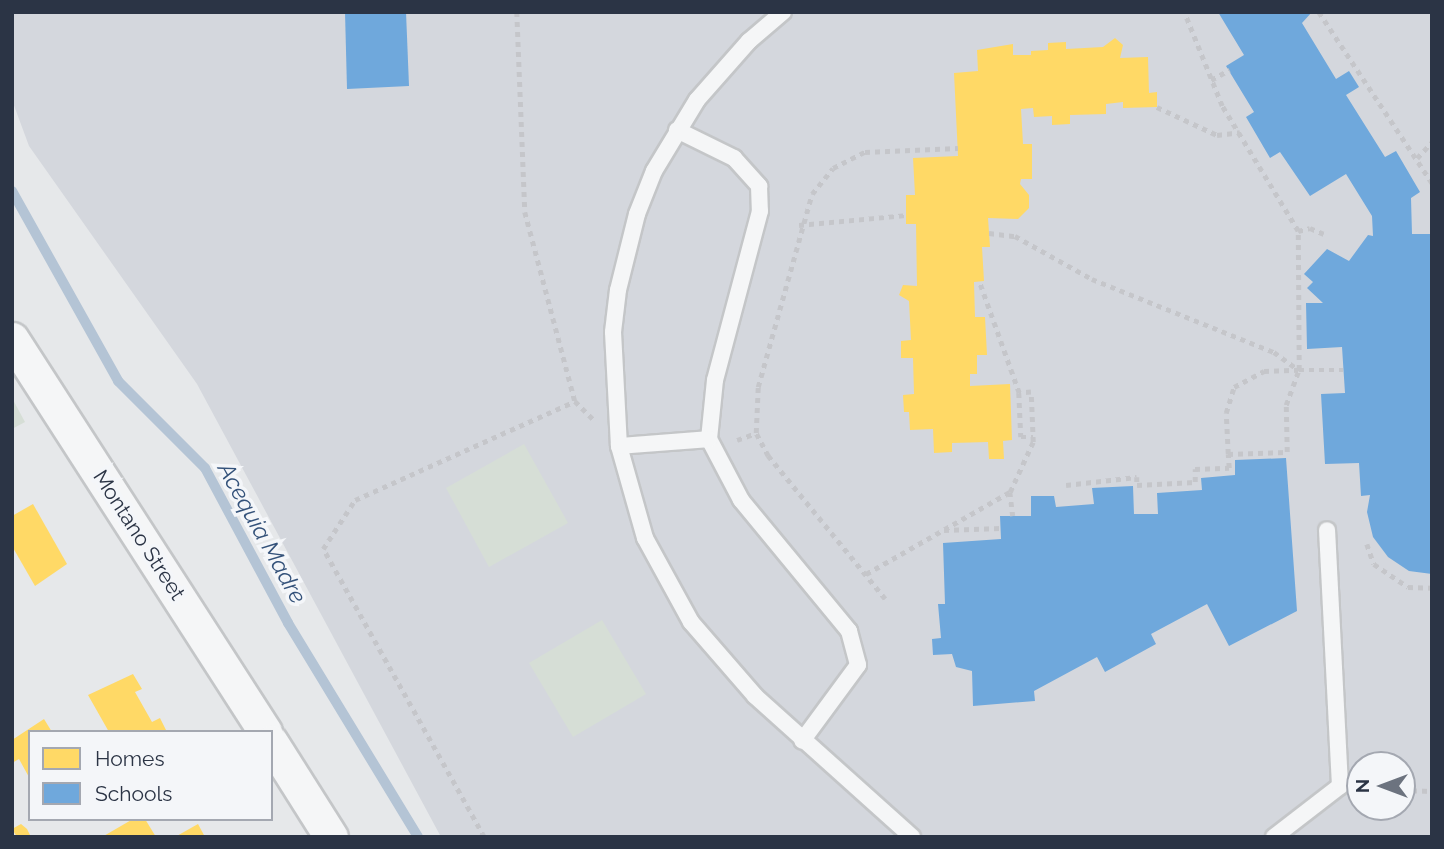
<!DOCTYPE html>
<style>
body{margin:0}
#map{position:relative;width:1444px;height:849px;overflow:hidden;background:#e6e8ea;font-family:Raleway,sans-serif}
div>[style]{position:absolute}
.built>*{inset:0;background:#d4d7dd}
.green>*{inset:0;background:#d6ded6}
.homes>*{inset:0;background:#ffd966}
.schools>*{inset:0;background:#6fa8dc}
.stream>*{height:10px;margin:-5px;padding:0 5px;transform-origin:5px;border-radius:5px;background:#b4c4d5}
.path>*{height:4.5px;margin-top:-2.25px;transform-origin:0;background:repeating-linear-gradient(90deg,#c5c6ca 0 5px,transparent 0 10px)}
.roads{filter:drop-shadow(2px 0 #c4c6c8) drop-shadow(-2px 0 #c4c6c8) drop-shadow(0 2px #c4c6c8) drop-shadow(0 -2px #c4c6c8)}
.lane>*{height:16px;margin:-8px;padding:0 8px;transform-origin:8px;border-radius:8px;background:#f5f6f7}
.street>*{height:33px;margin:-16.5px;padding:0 16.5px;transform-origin:16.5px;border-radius:16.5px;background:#f5f6f7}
span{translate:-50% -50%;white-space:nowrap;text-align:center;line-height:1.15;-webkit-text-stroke:7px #f4f6f9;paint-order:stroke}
.street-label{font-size:21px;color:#2b3445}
.water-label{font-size:23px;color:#34527a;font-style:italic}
.frame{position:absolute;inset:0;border:14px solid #2b3445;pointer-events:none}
.legend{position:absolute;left:28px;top:730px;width:245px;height:91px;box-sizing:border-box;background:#f4f6f9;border:2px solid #a4a8b1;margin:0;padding:9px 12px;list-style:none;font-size:21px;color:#2b3445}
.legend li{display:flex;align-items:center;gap:14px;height:35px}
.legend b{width:35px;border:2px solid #a4a8b1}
.north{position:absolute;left:1346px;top:751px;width:70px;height:70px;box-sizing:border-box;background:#f4f6f9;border:2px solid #a4a8b1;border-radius:50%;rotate:270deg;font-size:19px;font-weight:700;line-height:28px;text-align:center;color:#2b3445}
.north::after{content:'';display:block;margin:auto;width:24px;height:32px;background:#6c737f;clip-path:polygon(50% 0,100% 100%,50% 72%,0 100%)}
</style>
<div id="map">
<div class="built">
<i style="clip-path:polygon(evenodd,12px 12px,1432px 12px,1432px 837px,441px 837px,197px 384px,29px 146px,12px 100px,12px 12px,1360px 765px,1402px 765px,1402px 807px,1360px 807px,1360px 765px)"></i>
</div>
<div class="green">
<i style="clip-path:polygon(12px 398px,25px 422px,12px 429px)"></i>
<i style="clip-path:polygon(524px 444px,568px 523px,489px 567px,446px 488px)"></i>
<i style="clip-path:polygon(602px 620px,646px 694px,573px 737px,529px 663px)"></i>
</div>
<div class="homes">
<i style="clip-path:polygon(1115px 38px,1123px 45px,1120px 58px,1148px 57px,1149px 93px,1157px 92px,1157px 107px,1123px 108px,1123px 102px,1106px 104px,1106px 114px,1070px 115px,1070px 124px,1052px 125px,1052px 116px,1034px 117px,1033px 108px,1021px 109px,1023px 144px,1032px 144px,1032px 179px,1021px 179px,1020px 184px,1029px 195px,1029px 208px,1018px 219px,988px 218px,990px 247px,982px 247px,984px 281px,974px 282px,975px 317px,985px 317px,987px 355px,977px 355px,977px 374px,970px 374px,970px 386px,1010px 384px,1012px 440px,1003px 441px,1004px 459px,989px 459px,988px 442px,952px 443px,952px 452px,934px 453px,933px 429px,910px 430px,909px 412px,904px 412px,903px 395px,914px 394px,913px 358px,901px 358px,901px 341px,911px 340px,909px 301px,899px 295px,903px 285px,917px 286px,916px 224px,906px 224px,906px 195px,915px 195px,913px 158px,958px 156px,954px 73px,978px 71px,977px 50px,1013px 44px,1013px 55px,1031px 55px,1031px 51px,1048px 50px,1048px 43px,1066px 42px,1066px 49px,1103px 47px)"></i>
<i style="clip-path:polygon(33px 504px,67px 564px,35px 586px,12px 546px,12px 516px)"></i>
<i style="clip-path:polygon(133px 674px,142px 689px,135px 692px,152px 722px,160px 718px,167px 732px,109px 732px,88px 695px)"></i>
<i style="clip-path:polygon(44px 719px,52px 732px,30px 732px,30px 779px,19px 759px,12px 763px,12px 740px)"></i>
<i style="clip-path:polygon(133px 819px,145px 819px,156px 837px,102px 837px)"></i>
<i style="clip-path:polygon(21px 824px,27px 829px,31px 837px,17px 837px,12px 829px)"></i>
<i style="clip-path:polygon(198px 824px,205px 837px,175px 837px)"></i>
</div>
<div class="schools">
<i style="clip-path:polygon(345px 12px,406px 12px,409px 86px,347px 89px)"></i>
<i style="clip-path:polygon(1218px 12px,1312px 12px,1302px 23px,1336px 79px,1349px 71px,1359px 87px,1346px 95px,1385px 157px,1396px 151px,1420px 192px,1411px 198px,1412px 234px,1432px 234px,1432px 574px,1409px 571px,1388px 557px,1373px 537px,1367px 512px,1370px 495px,1361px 496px,1359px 463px,1325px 464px,1321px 394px,1345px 393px,1342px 347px,1307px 349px,1306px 303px,1323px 303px,1307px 288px,1313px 282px,1304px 274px,1327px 249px,1349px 261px,1368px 235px,1373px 236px,1372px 216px,1346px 174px,1310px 196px,1280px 152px,1270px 158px,1246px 117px,1254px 112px,1226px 66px,1244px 55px)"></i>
<i style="clip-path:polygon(1286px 458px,1297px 611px,1229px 646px,1207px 604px,1151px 634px,1156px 644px,1105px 672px,1097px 657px,1034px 691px,1035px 701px,973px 706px,972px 671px,956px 667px,952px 654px,933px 655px,932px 639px,941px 638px,938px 604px,945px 604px,943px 543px,1001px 539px,1000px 516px,1031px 516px,1031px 496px,1054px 496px,1056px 507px,1094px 504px,1092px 488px,1133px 486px,1134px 514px,1158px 514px,1157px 493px,1202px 490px,1201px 478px,1235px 475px,1235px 460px)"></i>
</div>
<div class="stream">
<i style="left:12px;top:191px;width:218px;rotate:60.8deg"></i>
<i style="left:118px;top:381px;width:123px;rotate:45deg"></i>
<i style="left:205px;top:468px;width:176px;rotate:61.8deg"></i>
<i style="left:288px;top:623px;width:250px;rotate:58.7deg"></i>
</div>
<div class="path">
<i style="left:517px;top:12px;width:200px;rotate:87.7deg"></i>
<i style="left:525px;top:212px;width:196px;rotate:75.2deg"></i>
<i style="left:575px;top:401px;width:27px;rotate:45deg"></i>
<i style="left:1319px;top:12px;width:205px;rotate:56.5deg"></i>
<i style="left:1211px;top:80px;width:21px;rotate:-29deg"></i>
<i style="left:1157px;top:107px;width:66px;rotate:25deg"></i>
<i style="left:1217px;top:135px;width:23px;rotate:-7deg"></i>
<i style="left:1417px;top:158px;width:22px;rotate:-47deg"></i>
<i style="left:799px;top:225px;width:107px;rotate:-5.3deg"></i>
<i style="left:1298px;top:231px;width:12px;rotate:-14deg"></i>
<i style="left:1310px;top:228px;width:15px;rotate:23deg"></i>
<i style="left:989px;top:233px;width:26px;rotate:7deg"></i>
<i style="left:1015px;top:236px;width:88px;rotate:29.2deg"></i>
<i style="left:1092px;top:279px;width:196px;rotate:21.9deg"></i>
<i style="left:1274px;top:352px;width:31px;rotate:36deg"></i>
<i style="left:1299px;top:370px;width:44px"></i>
<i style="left:1019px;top:393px;width:44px;rotate:87.4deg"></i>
<i style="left:1021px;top:437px;width:12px"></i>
<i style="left:737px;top:440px;width:20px;rotate:-20deg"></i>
<i style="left:1228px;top:454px;width:41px;rotate:-92.8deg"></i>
<i style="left:1226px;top:413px;width:27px;rotate:-73deg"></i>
<i style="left:1234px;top:387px;width:34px;rotate:-28deg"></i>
<i style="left:1264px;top:371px;width:34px;rotate:-2deg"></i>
<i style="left:1066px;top:485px;width:71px;rotate:-6.4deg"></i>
<i style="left:1137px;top:477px;width:8px;rotate:90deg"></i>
<i style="left:1137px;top:485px;width:58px;rotate:-3deg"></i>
<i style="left:1195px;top:482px;width:13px;rotate:-90deg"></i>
<i style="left:1195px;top:469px;width:34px;rotate:-2deg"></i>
<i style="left:1229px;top:468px;width:14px;rotate:-94deg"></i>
<i style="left:1228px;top:454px;width:59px;rotate:-1.9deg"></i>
<i style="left:1287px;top:452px;width:47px;rotate:-91.2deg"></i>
<i style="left:1286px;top:405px;width:37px;rotate:-70deg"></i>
<i style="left:1299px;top:370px;width:139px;rotate:-90.4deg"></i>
<i style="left:1298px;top:231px;width:146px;rotate:-121.3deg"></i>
<i style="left:1222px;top:106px;width:101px;rotate:-112deg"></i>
<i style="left:1010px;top:492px;width:24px;rotate:83deg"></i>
<i style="left:944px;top:530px;width:57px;rotate:-2deg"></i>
<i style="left:1367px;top:544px;width:21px;rotate:71deg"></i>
<i style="left:1374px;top:564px;width:41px;rotate:34.1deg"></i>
<i style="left:1408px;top:587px;width:24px;rotate:2deg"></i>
<i style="left:866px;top:574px;width:166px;rotate:-29.7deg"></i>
<i style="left:1010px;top:492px;width:55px;rotate:-65.3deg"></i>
<i style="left:1033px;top:442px;width:50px;rotate:-92.3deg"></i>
<i style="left:1031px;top:392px;width:12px;rotate:175deg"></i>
<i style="left:1019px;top:393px;width:119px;rotate:-109.7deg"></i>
<i style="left:885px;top:599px;width:185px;rotate:-129.3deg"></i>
<i style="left:768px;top:456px;width:26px;rotate:-118deg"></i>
<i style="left:756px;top:433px;width:46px;rotate:-87.5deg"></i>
<i style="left:758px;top:387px;width:200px;rotate:-74.4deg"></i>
<i style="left:812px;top:194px;width:33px;rotate:-51deg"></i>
<i style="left:833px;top:168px;width:36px;rotate:-27deg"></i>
<i style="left:865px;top:152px;width:93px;rotate:-2.5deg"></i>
<i style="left:1402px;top:790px;width:30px;rotate:2deg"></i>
<i style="left:484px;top:837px;width:330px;rotate:-119.2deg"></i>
<i style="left:323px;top:549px;width:59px;rotate:-56.9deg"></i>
<i style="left:355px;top:500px;width:241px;rotate:-24.2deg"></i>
</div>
<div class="roads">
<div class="lane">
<i style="left:783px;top:12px;width:45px;rotate:139.5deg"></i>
<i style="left:749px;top:41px;width:79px;rotate:131.4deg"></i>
<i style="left:697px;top:100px;width:83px;rotate:121.2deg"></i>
<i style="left:654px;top:171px;width:46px;rotate:111.6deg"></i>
<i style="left:637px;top:214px;width:78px;rotate:104deg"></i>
<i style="left:618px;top:290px;width:42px;rotate:96.8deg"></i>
<i style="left:613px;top:332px;width:114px;rotate:87deg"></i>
<i style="left:619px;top:446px;width:96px;rotate:74.2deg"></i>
<i style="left:645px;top:538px;width:96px;rotate:61.3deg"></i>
<i style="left:691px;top:622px;width:98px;rotate:49.1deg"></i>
<i style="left:755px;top:696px;width:211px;rotate:41.9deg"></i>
<i style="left:677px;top:130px;width:64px;rotate:26.2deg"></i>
<i style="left:734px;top:158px;width:38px;rotate:48deg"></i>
<i style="left:759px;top:186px;width:25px;rotate:88deg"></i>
<i style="left:760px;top:211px;width:175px;rotate:104.9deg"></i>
<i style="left:715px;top:380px;width:59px;rotate:95.8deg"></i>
<i style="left:709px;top:439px;width:69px;rotate:62.3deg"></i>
<i style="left:741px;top:500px;width:170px;rotate:50.5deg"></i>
<i style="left:849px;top:631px;width:35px;rotate:75deg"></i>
<i style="left:858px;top:665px;width:94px;rotate:126.4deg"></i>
<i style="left:619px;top:446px;width:90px;rotate:-4.4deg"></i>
<i style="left:1274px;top:837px;width:83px;rotate:-37.7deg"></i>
<i style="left:1340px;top:786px;width:256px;rotate:-92.9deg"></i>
</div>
<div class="street">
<i style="left:12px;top:339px;width:467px;rotate:57.2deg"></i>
<i style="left:271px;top:742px;width:112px;rotate:57.7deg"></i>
</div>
</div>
<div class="street-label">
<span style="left:139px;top:535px;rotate:57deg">Montano Street</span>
</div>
<div class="water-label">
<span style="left:262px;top:533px;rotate:61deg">Acequia Madre</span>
</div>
<div class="frame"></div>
<ul class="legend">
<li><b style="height:19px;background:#ffd966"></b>Homes</li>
<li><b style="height:19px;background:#6fa8dc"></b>Schools</li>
</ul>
<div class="north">N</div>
</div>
